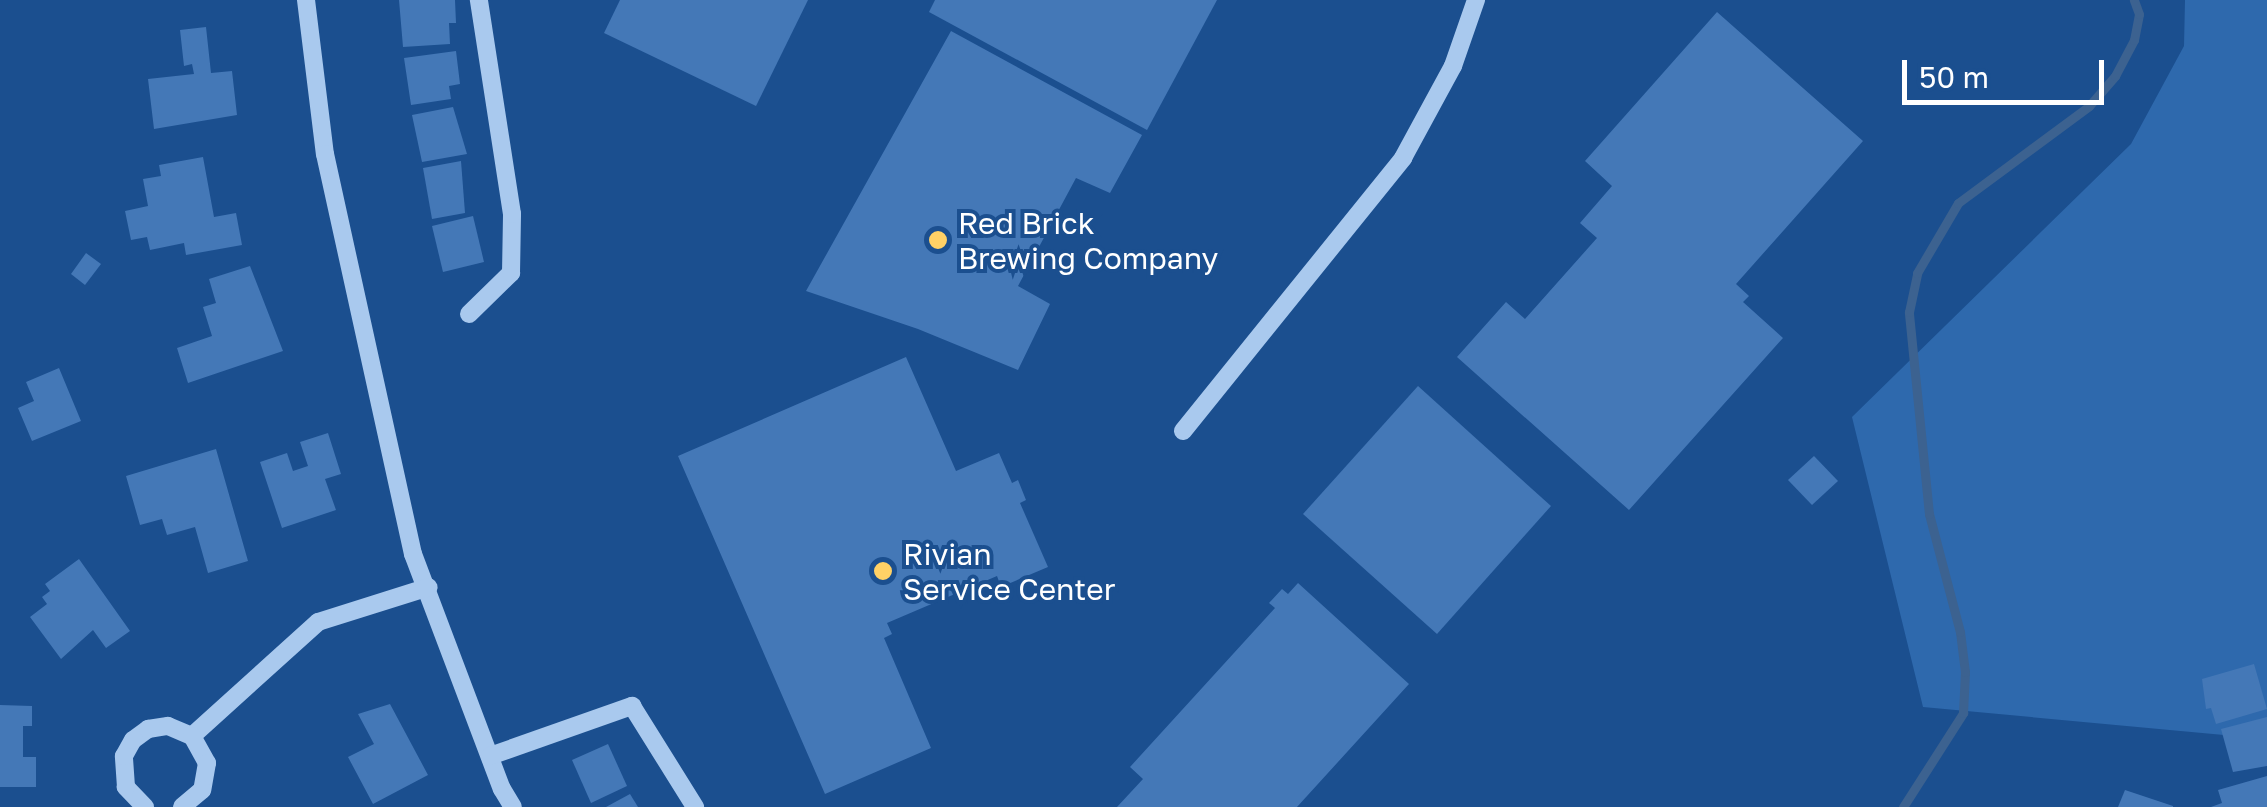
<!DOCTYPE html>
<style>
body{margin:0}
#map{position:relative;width:2267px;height:807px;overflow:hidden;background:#1b4f8f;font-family:"Golos Text",sans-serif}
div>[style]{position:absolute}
.green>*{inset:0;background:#2e69ad}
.stream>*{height:9px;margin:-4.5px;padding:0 4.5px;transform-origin:4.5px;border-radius:4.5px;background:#3c6290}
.building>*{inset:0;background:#4478b7}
.minor>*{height:18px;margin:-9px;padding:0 9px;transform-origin:9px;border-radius:9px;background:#a9c9ee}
.dots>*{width:28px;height:28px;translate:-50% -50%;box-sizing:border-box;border:5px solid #1b4f8f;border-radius:50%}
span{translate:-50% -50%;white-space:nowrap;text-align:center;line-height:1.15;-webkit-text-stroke:8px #1b4f8f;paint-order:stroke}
.poi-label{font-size:30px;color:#fff}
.left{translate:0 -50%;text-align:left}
.scale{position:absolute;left:1902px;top:60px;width:202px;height:45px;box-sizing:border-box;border:5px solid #fff;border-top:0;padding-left:12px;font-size:30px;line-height:35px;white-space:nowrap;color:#fff;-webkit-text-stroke:8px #1b4f8f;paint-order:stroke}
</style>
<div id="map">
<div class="green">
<i style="clip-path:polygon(2185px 0,2267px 0,2267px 739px,1923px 707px,1852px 417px,2131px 144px,2184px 46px)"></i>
</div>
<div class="stream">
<i style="left:1903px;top:807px;width:112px;rotate:-57.4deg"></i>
<i style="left:1963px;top:713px;width:41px;rotate:-87.2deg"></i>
<i style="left:1965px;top:672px;width:40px;rotate:-97.1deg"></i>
<i style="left:1960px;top:632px;width:122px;rotate:-104.7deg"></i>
<i style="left:1929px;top:514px;width:203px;rotate:-95.7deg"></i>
<i style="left:1909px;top:312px;width:40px;rotate:-78deg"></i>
<i style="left:1917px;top:273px;width:81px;rotate:-59.6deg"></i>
<i style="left:1958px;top:203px;width:163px;rotate:-36.5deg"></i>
<i style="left:2089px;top:106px;width:40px;rotate:-49deg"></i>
<i style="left:2115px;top:76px;width:41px;rotate:-62.2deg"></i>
<i style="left:2134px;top:40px;width:26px;rotate:-79deg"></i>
<i style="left:2139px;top:14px;width:15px;rotate:-110deg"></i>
</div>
<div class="building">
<i style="clip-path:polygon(399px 0,455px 0,456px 23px,449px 23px,450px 44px,403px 47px)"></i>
<i style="clip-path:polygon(620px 0,808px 0,756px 106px,604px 33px)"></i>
<i style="clip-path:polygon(935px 0,1217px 0,1147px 130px,929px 12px)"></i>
<i style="clip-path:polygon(1717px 12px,1863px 141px,1736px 284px,1749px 296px,1743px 302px,1783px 338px,1629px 510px,1457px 357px,1506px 302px,1525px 319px,1597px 238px,1580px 223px,1612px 186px,1585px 161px)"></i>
<i style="clip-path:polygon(206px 27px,211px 73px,232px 71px,237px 115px,154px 129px,148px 79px,194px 74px,192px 64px,184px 66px,180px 30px)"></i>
<i style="clip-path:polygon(951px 31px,1142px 135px,1110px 193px,1076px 178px,1018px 286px,1050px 304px,1018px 370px,918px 329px,806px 291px)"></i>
<i style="clip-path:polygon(456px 51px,460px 84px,449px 86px,451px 99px,411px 105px,404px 58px)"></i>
<i style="clip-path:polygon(453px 107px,467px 154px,422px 162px,412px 115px)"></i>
<i style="clip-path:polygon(203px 157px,214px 217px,236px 213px,242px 245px,186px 255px,184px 243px,150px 250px,147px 237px,131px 240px,125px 211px,148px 206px,143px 179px,161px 176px,159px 165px)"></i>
<i style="clip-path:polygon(461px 161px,465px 213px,432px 219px,423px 168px)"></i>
<i style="clip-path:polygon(473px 216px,484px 262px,443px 272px,432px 226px)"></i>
<i style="clip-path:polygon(86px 253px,101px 264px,85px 285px,71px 274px)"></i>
<i style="clip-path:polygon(250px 266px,283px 351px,188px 383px,177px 348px,212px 336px,203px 307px,216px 303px,209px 279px)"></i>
<i style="clip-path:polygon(906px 357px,956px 471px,999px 453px,1012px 483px,1018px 480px,1026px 500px,1020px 503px,1048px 567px,1001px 587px,997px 576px,887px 623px,892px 634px,884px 638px,931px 748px,825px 794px,678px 456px)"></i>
<i style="clip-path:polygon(59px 368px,81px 421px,32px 441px,18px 408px,34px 401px,26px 382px)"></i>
<i style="clip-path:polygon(1418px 386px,1551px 506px,1437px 634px,1303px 514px)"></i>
<i style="clip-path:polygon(328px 433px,341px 474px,325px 479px,336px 510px,282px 528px,260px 462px,287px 453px,293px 471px,308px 466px,300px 442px)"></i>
<i style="clip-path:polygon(216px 449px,248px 561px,208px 573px,195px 527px,167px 535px,162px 519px,140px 525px,126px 476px)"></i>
<i style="clip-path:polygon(1814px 456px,1838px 481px,1812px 505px,1788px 480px)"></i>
<i style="clip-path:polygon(79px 559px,130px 631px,106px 648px,93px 630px,61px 659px,30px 617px,47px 604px,42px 597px,50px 591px,45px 584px)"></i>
<i style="clip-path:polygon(1298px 583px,1409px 684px,1297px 807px,1117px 807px,1143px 779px,1130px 767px,1275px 608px,1269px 603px,1282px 589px,1288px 594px)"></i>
<i style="clip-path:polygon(2254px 664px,2267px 709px,2216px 724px,2211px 708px,2206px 709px,2202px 679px)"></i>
<i style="clip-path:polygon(390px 704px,428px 775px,373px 804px,348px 757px,374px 744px,358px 714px)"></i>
<i style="clip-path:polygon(0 705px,32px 706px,32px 726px,23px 726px,23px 757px,36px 757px,36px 787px,0 787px)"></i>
<i style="clip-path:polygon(2267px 717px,2267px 766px,2233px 772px,2221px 729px)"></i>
<i style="clip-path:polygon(608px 744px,627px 786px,591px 803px,572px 760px)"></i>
<i style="clip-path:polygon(2267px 776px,2267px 807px,2211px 807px,2222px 803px,2218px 790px)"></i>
<i style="clip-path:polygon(2125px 790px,2173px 806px,2173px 807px,2118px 807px)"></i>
<i style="clip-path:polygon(630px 794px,638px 807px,606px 807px)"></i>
</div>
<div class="minor">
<i style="left:306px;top:0;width:155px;rotate:83deg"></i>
<i style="left:325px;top:154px;width:410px;rotate:77.6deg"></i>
<i style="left:413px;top:554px;width:251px;rotate:69.3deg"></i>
<i style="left:502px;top:789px;width:21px;rotate:59deg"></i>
<i style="left:469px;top:314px;width:59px;rotate:-44.3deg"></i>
<i style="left:511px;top:273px;width:59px;rotate:-89deg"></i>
<i style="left:512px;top:214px;width:217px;rotate:-98.8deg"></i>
<i style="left:1183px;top:431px;width:351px;rotate:-51.1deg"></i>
<i style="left:1403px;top:158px;width:105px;rotate:-61.5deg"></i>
<i style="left:1453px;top:66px;width:70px;rotate:-70.8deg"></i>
<i style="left:192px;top:736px;width:170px;rotate:-42.1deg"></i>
<i style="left:318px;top:622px;width:116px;rotate:-17.5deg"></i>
<i style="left:490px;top:756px;width:151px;rotate:-19.4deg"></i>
<i style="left:632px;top:706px;width:119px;rotate:58deg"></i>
<i style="left:145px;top:807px;width:28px;rotate:-134deg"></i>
<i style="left:126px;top:787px;width:31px;rotate:-94deg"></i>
<i style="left:124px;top:756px;width:18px;rotate:-61deg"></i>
<i style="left:133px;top:740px;width:19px;rotate:-36deg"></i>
<i style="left:148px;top:729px;width:20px;rotate:-9deg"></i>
<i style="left:168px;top:726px;width:26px;rotate:23deg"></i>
<i style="left:192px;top:736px;width:31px;rotate:61deg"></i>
<i style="left:207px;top:763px;width:27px;rotate:100deg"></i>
<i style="left:202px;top:790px;width:26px;rotate:140deg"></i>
</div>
<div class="dots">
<i style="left:938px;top:240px;background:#ffd166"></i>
<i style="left:883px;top:571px;background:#ffd166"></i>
</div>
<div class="poi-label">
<span class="left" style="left:958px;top:240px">Red Brick<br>Brewing Company</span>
<span class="left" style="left:903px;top:571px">Rivian<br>Service Center</span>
</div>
<div class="scale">50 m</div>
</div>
